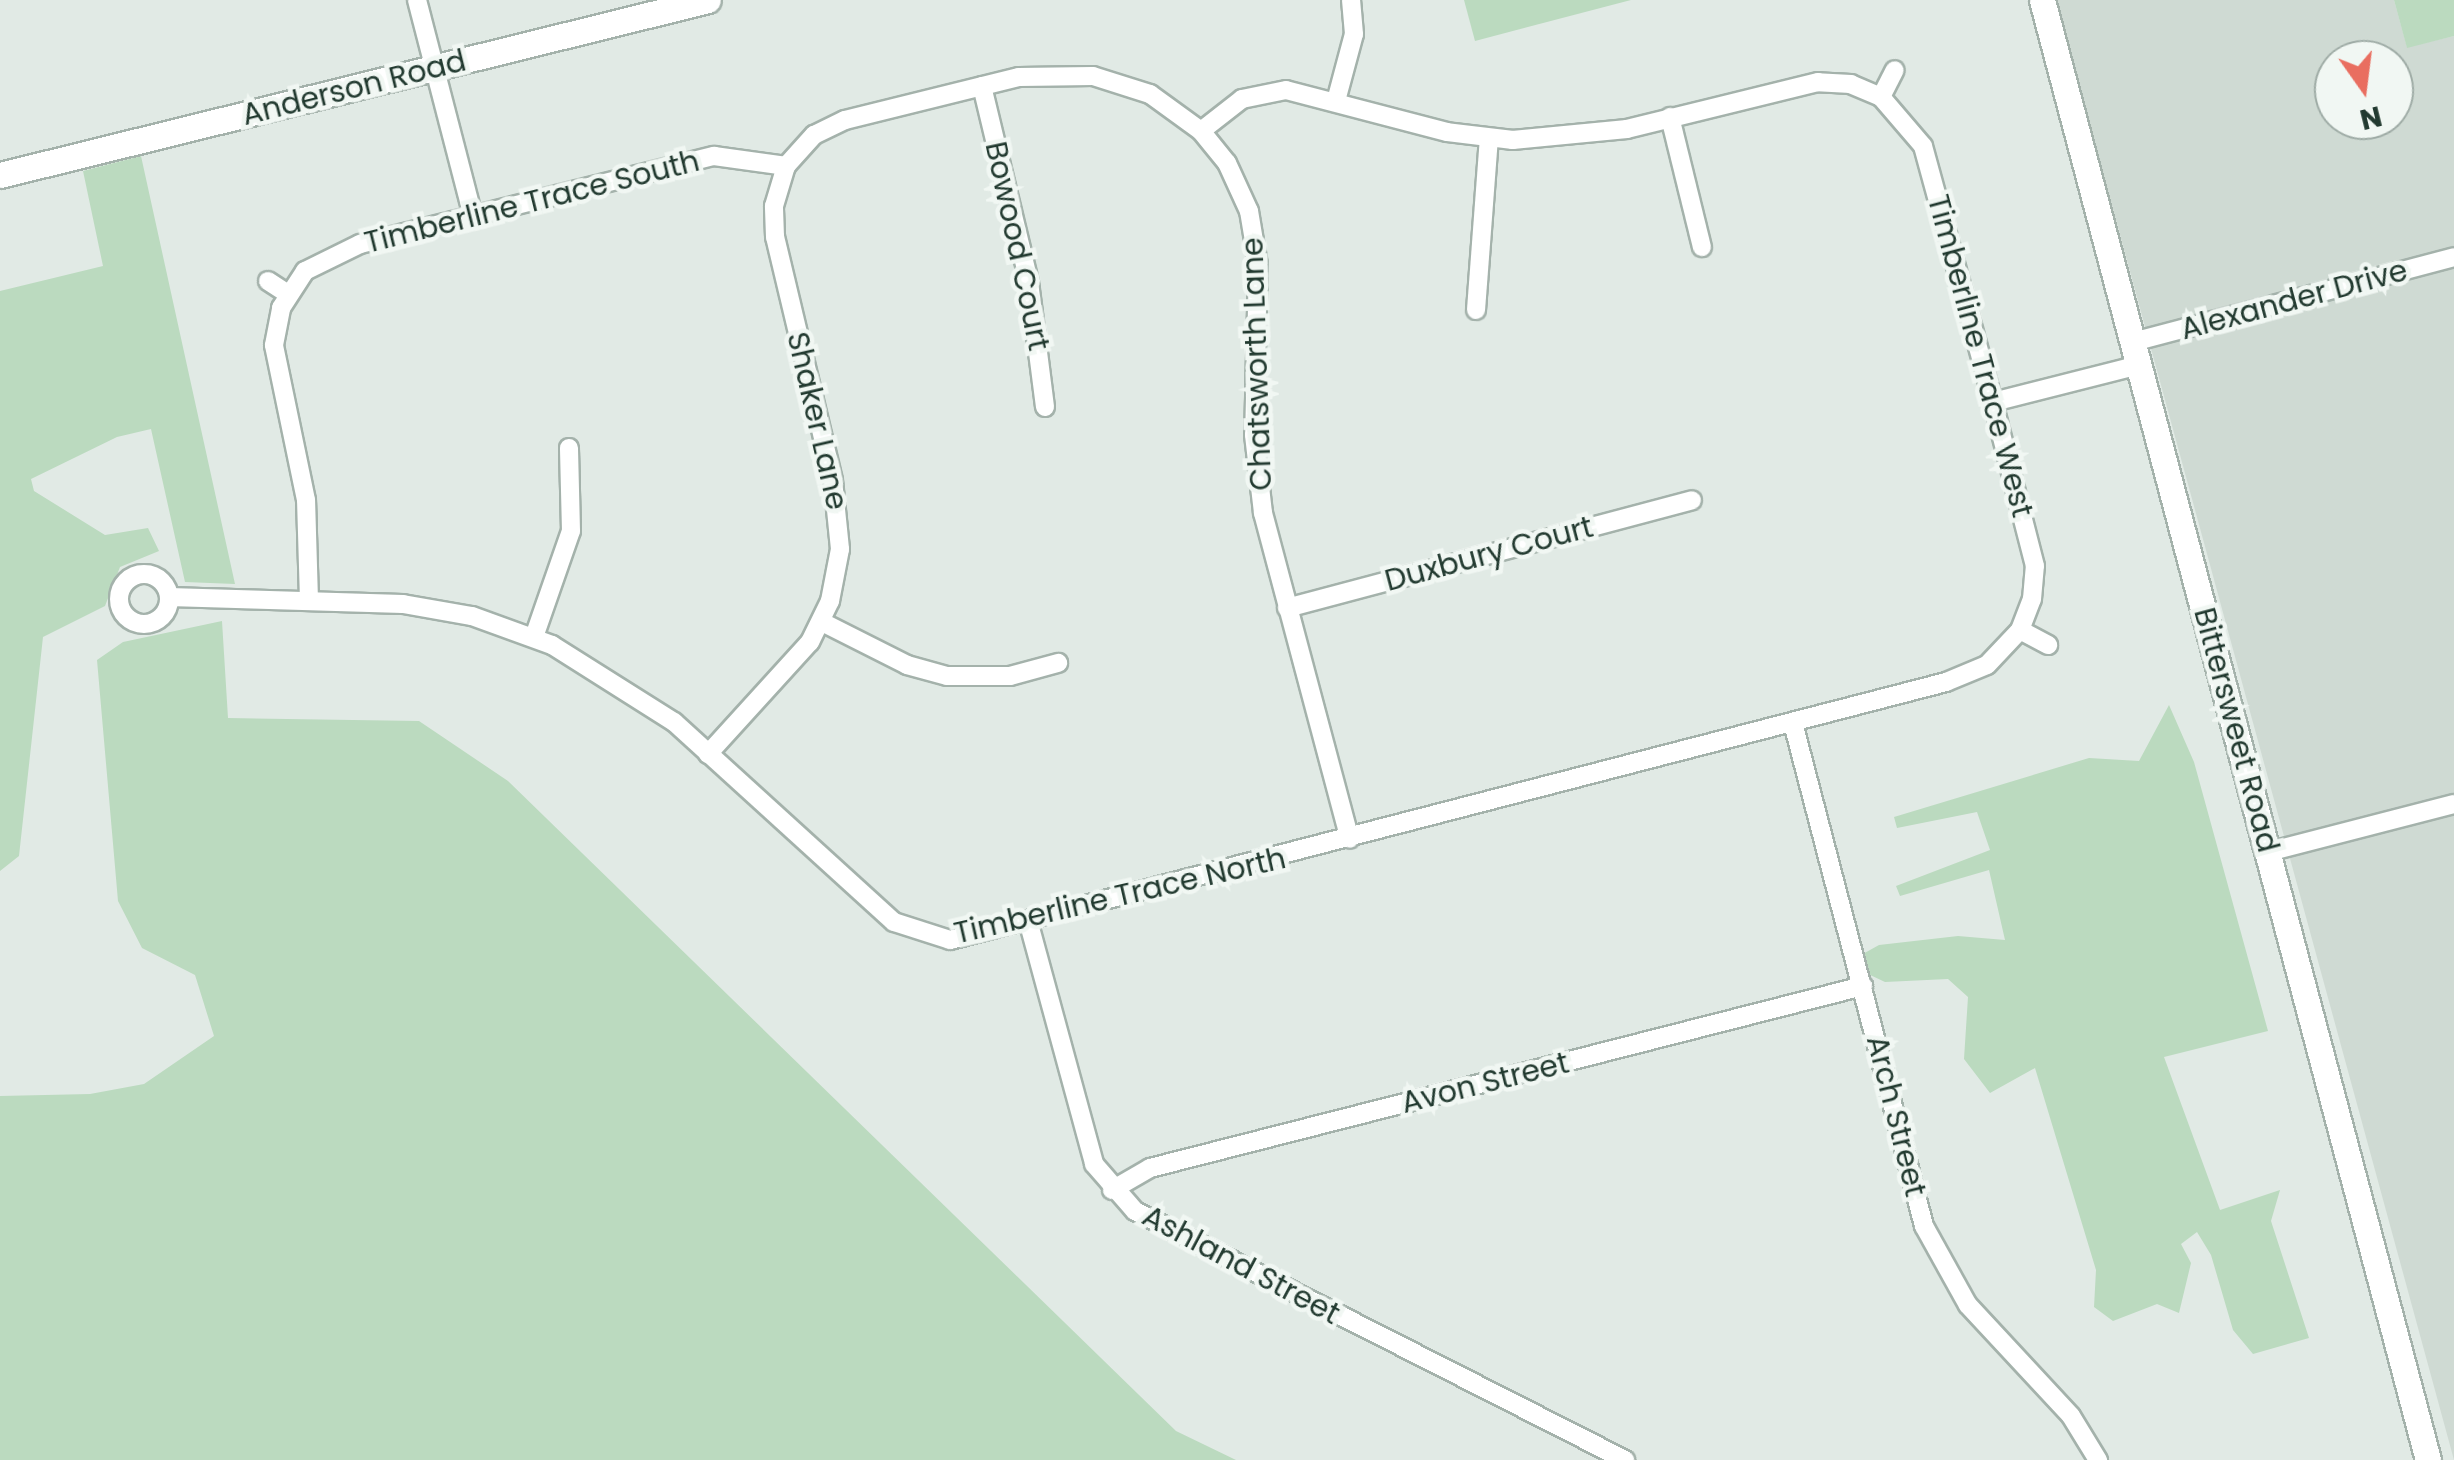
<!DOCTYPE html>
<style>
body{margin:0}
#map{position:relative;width:2454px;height:1460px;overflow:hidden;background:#e1eae5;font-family:Poppins,sans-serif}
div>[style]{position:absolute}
.built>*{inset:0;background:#cfdad3}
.green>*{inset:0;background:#bbdabf}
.roads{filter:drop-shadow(2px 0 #a4b2ab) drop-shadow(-2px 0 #a4b2ab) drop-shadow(0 2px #a4b2ab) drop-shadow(0 -2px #a4b2ab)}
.street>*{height:18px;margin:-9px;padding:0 9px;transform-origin:9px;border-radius:9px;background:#fff}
.street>.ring{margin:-9px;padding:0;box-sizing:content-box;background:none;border:18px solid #fff;border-radius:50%}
.secondary>*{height:25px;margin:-12.5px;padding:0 12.5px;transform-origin:12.5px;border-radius:12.5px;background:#fff}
span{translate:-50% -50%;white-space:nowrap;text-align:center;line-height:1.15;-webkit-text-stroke:9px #f1f7f3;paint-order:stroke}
.street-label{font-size:30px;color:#223a30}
.north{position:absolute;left:2314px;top:40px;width:100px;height:100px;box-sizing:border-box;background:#f1f7f3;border:2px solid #9eaba5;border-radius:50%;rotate:166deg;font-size:28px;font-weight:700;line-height:40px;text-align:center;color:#223a30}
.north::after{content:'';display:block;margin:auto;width:35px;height:45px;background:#e96e60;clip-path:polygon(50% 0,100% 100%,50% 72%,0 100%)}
</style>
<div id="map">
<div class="built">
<i style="clip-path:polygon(evenodd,2056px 0,2394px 0,2407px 47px,2454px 36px,2454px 1460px,2056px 0,2334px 60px,2394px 60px,2394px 120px,2334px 120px,2334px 60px)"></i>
</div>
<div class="green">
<i style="clip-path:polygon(1464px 0,1631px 0,1475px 41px)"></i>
<i style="clip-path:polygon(2394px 0,2454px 0,2454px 36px,2407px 48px)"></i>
<i style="clip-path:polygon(141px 156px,235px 584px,185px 582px,151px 429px,117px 437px,31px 479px,34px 491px,105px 535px,148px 528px,159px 551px,120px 567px,105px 606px,43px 637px,19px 856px,0 871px,0 291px,103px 266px,83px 171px)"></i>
<i style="clip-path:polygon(222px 621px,228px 718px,419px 721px,508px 781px,1176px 1431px,1236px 1460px,0 1460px,0 1096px,90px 1094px,144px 1084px,214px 1036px,195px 975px,142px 948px,118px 901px,97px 660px,123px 642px)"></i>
<i style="clip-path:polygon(2169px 705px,2194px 762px,2268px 1031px,2164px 1057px,2220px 1210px,2280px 1190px,2271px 1221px,2309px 1338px,2253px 1354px,2233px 1330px,2211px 1255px,2197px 1232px,2181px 1244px,2191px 1263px,2179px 1313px,2157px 1304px,2113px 1321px,2094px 1307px,2096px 1270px,2035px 1068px,1990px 1093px,1964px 1059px,1968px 997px,1948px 979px,1885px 982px,1866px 973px,1861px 955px,1879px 945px,1958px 936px,2005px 940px,1989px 870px,1900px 896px,1896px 886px,1990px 850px,1977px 812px,1897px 828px,1894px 817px,2089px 758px,2139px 761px)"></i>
</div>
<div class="roads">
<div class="street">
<i style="left:417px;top:0;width:224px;rotate:75.5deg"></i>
<i style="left:982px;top:86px;width:202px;rotate:76.5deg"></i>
<i style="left:1029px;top:282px;width:126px;rotate:82.7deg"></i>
<i style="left:1881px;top:97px;width:30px;rotate:-63deg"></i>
<i style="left:1336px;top:101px;width:69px;rotate:-75deg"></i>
<i style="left:1354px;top:34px;width:34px;rotate:-95deg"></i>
<i style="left:1670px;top:117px;width:134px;rotate:76.2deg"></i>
<i style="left:268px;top:281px;width:24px;rotate:33deg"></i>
<i style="left:1476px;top:310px;width:172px;rotate:-85.7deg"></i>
<i style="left:2133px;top:342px;width:332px;rotate:-14.8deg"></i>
<i style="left:1993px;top:402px;width:151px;rotate:-14.2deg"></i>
<i class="ring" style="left:119px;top:574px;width:32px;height:32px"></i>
<i style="left:169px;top:597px;width:234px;rotate:1.7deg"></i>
<i style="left:403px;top:604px;width:70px;rotate:9.9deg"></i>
<i style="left:472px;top:616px;width:85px;rotate:19.9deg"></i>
<i style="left:552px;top:645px;width:144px;rotate:32.3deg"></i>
<i style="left:674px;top:722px;width:297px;rotate:42.3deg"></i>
<i style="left:894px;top:922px;width:59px;rotate:17.8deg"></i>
<i style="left:950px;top:940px;width:1029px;rotate:-14.52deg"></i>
<i style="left:1946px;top:682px;width:44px;rotate:-22.5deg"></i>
<i style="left:1987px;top:665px;width:48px;rotate:-46.7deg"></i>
<i style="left:2020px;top:630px;width:33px;rotate:-69deg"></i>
<i style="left:2032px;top:599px;width:33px;rotate:-85deg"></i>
<i style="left:2035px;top:566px;width:169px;rotate:-104.4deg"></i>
<i style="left:1993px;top:402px;width:265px;rotate:-105.3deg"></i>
<i style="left:1923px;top:146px;width:65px;rotate:-130.6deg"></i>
<i style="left:1881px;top:97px;width:33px;rotate:-157deg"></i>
<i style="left:1851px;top:84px;width:33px;rotate:-177deg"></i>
<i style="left:1818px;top:82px;width:197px;rotate:166.2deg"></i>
<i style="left:1627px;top:129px;width:115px;rotate:174.5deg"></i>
<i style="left:1513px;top:140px;width:66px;rotate:-173.1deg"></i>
<i style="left:1447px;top:132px;width:166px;rotate:-165.4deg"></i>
<i style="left:1286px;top:90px;width:45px;rotate:168.4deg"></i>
<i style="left:1242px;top:99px;width:52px;rotate:142deg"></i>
<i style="left:309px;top:600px;width:100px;rotate:-91.7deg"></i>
<i style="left:306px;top:500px;width:158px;rotate:-101.7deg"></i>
<i style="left:274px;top:345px;width:38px;rotate:-79deg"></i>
<i style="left:281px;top:308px;width:44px;rotate:-57deg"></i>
<i style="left:305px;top:271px;width:61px;rotate:-26.1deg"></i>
<i style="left:360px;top:244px;width:365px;rotate:-14deg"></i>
<i style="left:714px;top:156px;width:73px;rotate:7.9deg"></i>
<i style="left:1287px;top:608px;width:419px;rotate:-14.9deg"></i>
<i style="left:822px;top:622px;width:95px;rotate:26.8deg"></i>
<i style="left:907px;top:665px;width:41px;rotate:15.4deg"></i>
<i style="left:947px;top:676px;width:63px"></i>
<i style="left:1010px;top:676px;width:50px;rotate:-15.2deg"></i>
<i style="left:2020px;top:630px;width:32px;rotate:28deg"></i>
<i style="left:534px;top:637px;width:112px;rotate:-70.8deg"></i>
<i style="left:571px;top:531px;width:83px;rotate:-91.4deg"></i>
<i style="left:1793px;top:723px;width:520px;rotate:75.4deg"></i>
<i style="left:1924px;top:1226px;width:90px;rotate:60.9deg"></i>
<i style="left:1968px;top:1305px;width:151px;rotate:47.1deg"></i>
<i style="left:2071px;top:1416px;width:52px;rotate:58.5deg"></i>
<i style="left:708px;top:754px;width:151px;rotate:-47.7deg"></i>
<i style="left:810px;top:642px;width:46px;rotate:-64deg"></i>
<i style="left:830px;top:601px;width:53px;rotate:-79.1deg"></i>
<i style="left:840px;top:549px;width:69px;rotate:-95.8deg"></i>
<i style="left:833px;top:480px;width:250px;rotate:-103.4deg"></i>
<i style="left:775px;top:237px;width:31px;rotate:-92deg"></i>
<i style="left:774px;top:206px;width:42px;rotate:-73.3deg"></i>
<i style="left:786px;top:166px;width:42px;rotate:-47.9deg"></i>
<i style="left:814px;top:135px;width:34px;rotate:-26deg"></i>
<i style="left:845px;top:120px;width:179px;rotate:-13.9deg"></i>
<i style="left:1019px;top:77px;width:74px;rotate:-0.8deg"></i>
<i style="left:1093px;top:76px;width:60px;rotate:17.5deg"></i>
<i style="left:1150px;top:94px;width:63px;rotate:36deg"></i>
<i style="left:1201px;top:131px;width:41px;rotate:50.9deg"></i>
<i style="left:1227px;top:163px;width:53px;rotate:65.4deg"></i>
<i style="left:1249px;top:211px;width:55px;rotate:80.5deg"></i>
<i style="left:1258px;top:265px;width:170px;rotate:91.3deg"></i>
<i style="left:1254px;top:435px;width:79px;rotate:83.4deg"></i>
<i style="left:1263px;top:513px;width:337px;rotate:75.1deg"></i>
<i style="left:2268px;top:852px;width:192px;rotate:-14.5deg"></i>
<i style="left:1029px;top:924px;width:249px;rotate:74.8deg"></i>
<i style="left:1094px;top:1164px;width:62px;rotate:48.9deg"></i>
<i style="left:1135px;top:1211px;width:550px;rotate:26.94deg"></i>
<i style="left:1112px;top:1190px;width:44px;rotate:-30.1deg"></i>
<i style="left:1150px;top:1168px;width:736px;rotate:-14.32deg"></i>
</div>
<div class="secondary">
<i style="left:2042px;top:0;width:1510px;rotate:75.19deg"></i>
<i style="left:0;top:175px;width:729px;rotate:-13.88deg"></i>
</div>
</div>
<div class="street-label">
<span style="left:354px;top:88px;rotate:-14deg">Anderson Road</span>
<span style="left:532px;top:202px;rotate:-14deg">Timberline Trace South</span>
<span style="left:1017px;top:246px;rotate:78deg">Bowood Court</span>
<span style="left:2294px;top:300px;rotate:-15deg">Alexander Drive</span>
<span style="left:1980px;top:356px;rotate:75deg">Timberline Trace West</span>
<span style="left:1257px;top:364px;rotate:-92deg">Chatsworth Lane</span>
<span style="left:817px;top:421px;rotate:77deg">Shaker Lane</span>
<span style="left:1489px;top:554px;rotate:-15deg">Duxbury Court</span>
<span style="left:2236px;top:730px;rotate:75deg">Bittersweet Road</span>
<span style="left:1120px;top:896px;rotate:-13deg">Timberline Trace North</span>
<span style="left:1485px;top:1083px;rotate:-14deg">Avon Street</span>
<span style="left:1896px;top:1116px;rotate:76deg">Arch Street</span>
<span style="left:1241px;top:1265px;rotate:28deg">Ashland Street</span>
</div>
<div class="north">N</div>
</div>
